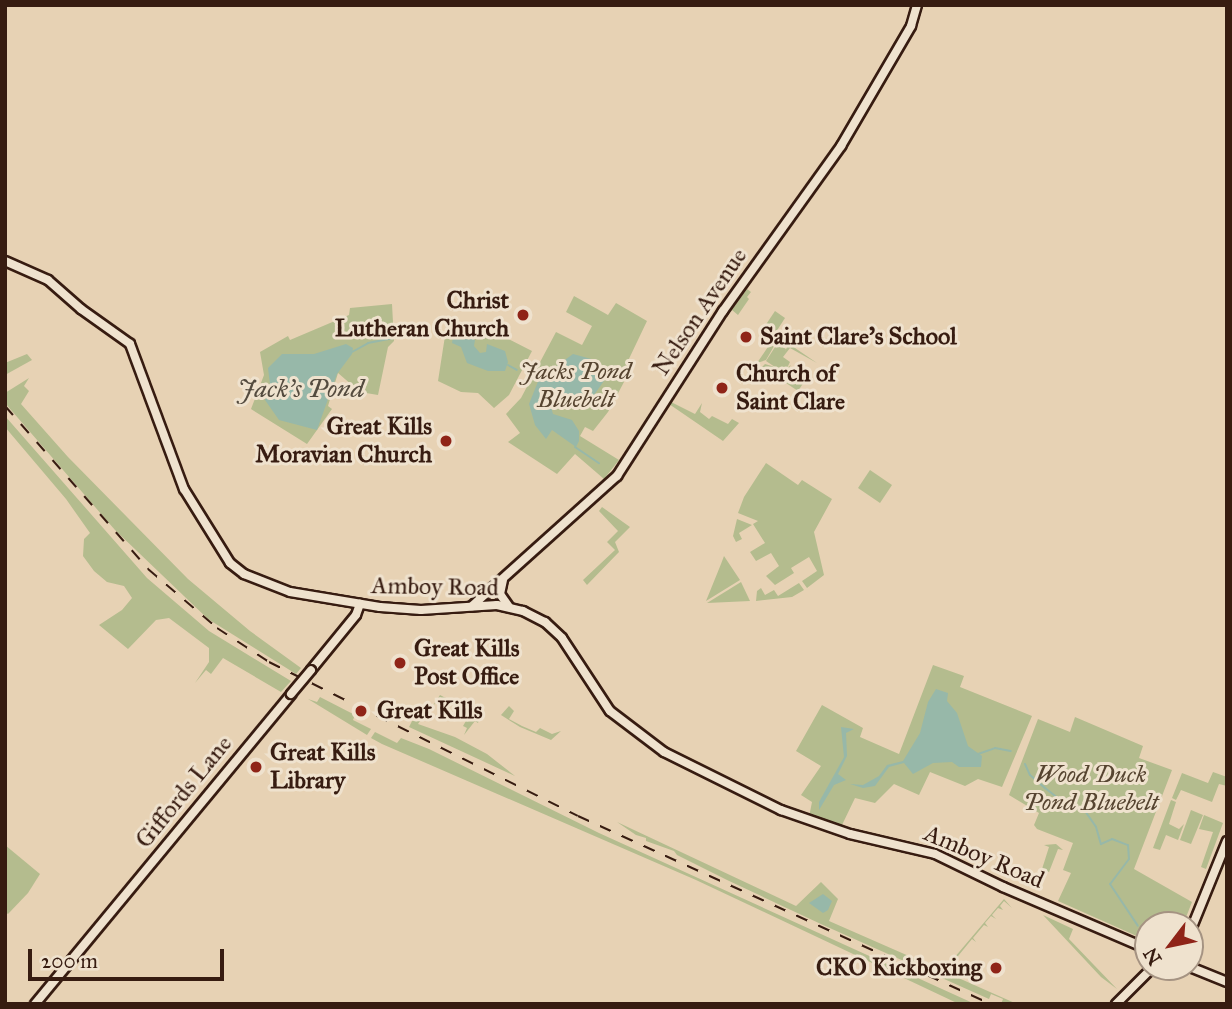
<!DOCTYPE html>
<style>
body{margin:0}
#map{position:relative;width:1232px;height:1009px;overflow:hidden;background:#e7d2b4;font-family:"IM FELL Great Primer",serif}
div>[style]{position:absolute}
.green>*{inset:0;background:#b4bc8e}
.water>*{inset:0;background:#97b8a9}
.stream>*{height:2px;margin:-1px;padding:0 1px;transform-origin:1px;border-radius:1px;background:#97b8a9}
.roads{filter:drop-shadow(2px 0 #371c11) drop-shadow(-2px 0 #371c11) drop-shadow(0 2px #371c11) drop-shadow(0 -2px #371c11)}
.secondary>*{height:8px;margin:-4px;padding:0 4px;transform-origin:4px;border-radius:4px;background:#efe2ce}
.rail>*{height:2px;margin-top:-1px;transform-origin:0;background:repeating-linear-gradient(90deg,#371c11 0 12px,transparent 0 24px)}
.bridges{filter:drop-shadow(2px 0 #371c11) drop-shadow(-2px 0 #371c11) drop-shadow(0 2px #371c11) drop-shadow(0 -2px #371c11)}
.secondary-bridge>*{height:8px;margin:-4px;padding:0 4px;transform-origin:4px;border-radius:4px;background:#efe2ce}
.dots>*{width:19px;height:19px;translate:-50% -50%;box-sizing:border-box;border:4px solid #efe2ce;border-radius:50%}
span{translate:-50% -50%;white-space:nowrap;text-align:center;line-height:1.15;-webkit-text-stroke:6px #efe2ce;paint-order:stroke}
.poi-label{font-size:24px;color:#371c11;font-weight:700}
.right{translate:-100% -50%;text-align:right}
.left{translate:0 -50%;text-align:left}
.street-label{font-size:24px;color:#371c11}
.park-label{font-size:24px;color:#564430;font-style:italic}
.water-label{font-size:26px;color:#544b3f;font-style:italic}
.frame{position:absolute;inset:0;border:7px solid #371c11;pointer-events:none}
.north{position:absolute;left:1134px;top:911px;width:70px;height:70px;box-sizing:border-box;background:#efe2ce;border:2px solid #a59382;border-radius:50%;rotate:238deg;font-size:19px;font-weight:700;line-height:28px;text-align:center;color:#371c11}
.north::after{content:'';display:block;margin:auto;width:24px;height:32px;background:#8f2418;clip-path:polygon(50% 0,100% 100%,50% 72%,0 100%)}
.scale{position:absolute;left:28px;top:949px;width:196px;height:32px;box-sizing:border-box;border:4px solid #371c11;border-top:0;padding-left:9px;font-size:21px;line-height:24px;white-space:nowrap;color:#371c11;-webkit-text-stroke:5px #efe2ce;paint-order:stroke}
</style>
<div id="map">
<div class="green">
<i style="clip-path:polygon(747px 289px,751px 292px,747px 297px,749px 299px,738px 315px,732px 310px)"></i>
<i style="clip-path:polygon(574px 296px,608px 315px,616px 303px,647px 321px,627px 363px,624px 382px,608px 412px,593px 431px,585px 427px,580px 436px,619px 460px,604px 479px,575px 454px,557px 474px,508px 442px,520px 433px,506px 414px,521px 398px,556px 332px,582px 345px,592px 326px,566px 312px)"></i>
<i style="clip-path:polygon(392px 304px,394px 341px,388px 347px,378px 395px,360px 392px,338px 373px,328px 406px,332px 409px,307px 444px,251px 409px,264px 375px,260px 352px,288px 336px,290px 340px,349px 315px,350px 308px)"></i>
<i style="clip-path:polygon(775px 311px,785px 318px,776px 332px,765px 326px)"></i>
<i style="clip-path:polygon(447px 323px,487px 328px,532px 351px,509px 395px,494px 408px,478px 393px,461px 392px,438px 381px)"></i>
<i style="clip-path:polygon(776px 335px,817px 363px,790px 348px,783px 357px,790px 362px,787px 368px,791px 365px,783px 378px,790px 382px,798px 370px,808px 376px,798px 391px,762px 367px,765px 364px,775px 367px,766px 361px,777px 344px,786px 349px,785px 352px,787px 347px,777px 341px,766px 360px,757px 363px)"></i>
<i style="clip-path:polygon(27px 354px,32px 360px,5px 375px,5px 363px)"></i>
<i style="clip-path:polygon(29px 378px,24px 386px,29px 391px,21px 404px,68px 457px,188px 579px,250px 631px,301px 668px,296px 674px,208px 619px,115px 530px,5px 403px,5px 393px)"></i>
<i style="clip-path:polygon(671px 402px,695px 414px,702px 403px,700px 412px,709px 419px,712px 416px,728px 424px,732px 419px,739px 423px,723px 441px,669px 404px)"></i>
<i style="clip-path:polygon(5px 416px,147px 578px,209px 631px,291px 681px,281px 692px,223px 658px,211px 674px,206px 670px,195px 683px,209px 662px,209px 648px,169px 618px,156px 620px,128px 649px,99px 625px,122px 610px,132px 598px,124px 586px,107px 582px,94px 571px,83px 556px,84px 539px,90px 533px,66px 499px,5px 427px)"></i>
<i style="clip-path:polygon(766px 463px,798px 485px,802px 480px,832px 499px,814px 532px,824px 575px,807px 588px,802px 581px,817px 571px,809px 557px,791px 568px,794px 573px,775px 585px,766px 576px,779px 566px,771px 553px,756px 561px,750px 552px,765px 543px,753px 524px,758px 521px,738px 513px,744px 497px)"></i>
<i style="clip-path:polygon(870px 470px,892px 485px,880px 503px,858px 488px)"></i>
<i style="clip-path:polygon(602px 507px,630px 527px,615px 542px,619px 552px,587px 585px,583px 580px,615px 550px,607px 542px,618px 531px,599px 511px)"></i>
<i style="clip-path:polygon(737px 519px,752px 525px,739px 533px,742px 539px,736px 542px,733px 536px)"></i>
<i style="clip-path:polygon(724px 556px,740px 580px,706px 601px,721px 564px)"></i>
<i style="clip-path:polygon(741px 582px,750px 601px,707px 603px)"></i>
<i style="clip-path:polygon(799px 583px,804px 590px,792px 597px,756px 601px,757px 591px,761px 588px,765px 595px,774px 590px,778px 596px)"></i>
<i style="clip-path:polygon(933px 665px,964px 676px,960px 687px,1032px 716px,1002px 787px,978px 779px,965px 786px,930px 772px,919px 795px,894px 784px,875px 803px,855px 798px,842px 825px,809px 817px,812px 802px,801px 795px,821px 766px,796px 751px,822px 705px,863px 728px,860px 737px,899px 754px)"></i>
<i style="clip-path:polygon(440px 695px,480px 716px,478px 723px,475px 721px,464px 735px,467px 728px,463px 726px,470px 714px,440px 697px,430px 710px)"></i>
<i style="clip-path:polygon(320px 697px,355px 715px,353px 720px,371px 729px,367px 735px,308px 699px,317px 702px)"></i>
<i style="clip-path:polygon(509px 706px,514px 711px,509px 719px,522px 726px,536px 732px,540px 728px,552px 734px,561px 731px,551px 740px,520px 727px,501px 715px)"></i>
<i style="clip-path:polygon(1075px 717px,1143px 746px,1139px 758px,1172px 770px,1134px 869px,1192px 902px,1183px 925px,1148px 925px,1148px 941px,1058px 901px,1071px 873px,1063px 870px,1073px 843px,1037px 829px,1034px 825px,1039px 813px,1009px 795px,1038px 719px,1070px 732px)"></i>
<i style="clip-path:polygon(412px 721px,420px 721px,418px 724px,455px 737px,487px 754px,515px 776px,409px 727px)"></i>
<i style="clip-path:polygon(375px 732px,397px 743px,401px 738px,429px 749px,599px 833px,975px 1004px,959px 1004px,696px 880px,382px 744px,371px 738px)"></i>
<i style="clip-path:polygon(1213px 772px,1227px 777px,1227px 786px,1219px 784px,1212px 802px,1181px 790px,1176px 800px,1172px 798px,1182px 773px,1208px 783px)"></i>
<i style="clip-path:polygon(1171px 800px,1176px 802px,1169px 824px,1179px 829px,1184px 824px,1178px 840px,1166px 835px,1160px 850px,1153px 848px)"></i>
<i style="clip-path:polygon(1191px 810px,1203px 815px,1191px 844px,1180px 840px)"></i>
<i style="clip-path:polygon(1204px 815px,1223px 823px,1206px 869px,1201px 867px,1213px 832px,1199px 829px)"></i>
<i style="clip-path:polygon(617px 822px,796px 906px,821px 882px,838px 899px,829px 921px,943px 971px,1004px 899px,1012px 908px,1004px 901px,1000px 906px,1003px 910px,998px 908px,992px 915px,996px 919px,991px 916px,985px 923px,988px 927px,984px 925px,973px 938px,976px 942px,972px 939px,945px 972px,1017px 1004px,1001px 1004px,1003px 999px,991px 994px,989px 999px,823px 925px,727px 880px,677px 855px,674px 851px,646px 841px,646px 838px,636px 835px)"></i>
<i style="clip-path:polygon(1056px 844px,1063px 850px,1058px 849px,1049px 872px,1042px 869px,1049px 847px,1044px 845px)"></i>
<i style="clip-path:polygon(5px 845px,40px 874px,28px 893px,8px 914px,5px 912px)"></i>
<i style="clip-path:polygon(1043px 915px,1073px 929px,1069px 939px,1117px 989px,1101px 977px)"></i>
</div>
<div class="water">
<i style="clip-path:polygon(465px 335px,475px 340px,474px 346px,480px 353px,486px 352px,487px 344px,505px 351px,508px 362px,505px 371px,488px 371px,467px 363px,461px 347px,452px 343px,453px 337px)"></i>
<i style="clip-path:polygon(346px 344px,353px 348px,352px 354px,337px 374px,317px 430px,279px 420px,265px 400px,270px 384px,268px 368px,282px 354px,314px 354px)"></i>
<i style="clip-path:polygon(573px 354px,595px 360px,606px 371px,606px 378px,594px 395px,581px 402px,557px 394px,549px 400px,553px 414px,572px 420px,579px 431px,579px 441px,576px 447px,552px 430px,546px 439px,535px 425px,529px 404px,539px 379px)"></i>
<i style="clip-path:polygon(936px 689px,948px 693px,947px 701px,957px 713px,968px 746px,982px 756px,981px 767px,959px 767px,952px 762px,933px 763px,913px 774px,904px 763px,889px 767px,875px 786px,863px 788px,850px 784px,863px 785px,879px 776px,887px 765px,903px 761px,920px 733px,928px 702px)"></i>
<i style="clip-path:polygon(841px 727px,854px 729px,846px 733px,847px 756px,838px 774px,846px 780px,834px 785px,819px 810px,819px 802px,844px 757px)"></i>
<i style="clip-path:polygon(823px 894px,832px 901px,828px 910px,823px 913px,809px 903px)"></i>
</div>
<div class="stream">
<i style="left:352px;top:352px;width:18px;rotate:-29deg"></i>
<i style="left:368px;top:343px;width:38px;rotate:-11deg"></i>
<i style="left:508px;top:365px;width:10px;rotate:29deg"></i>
<i style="left:575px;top:447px;width:29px;rotate:34deg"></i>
<i style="left:978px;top:754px;width:18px;rotate:-19deg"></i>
<i style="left:995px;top:748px;width:16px;rotate:11deg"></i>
<i style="left:1025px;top:764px;width:12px;rotate:66deg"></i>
<i style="left:1030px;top:775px;width:20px;rotate:41deg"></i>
<i style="left:1045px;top:788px;width:28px;rotate:38deg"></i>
<i style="left:1067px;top:805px;width:19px;rotate:18deg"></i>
<i style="left:1085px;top:811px;width:19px;rotate:55deg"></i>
<i style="left:1096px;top:827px;width:18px;rotate:74deg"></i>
<i style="left:1101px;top:844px;width:12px;rotate:-24deg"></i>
<i style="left:1112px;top:839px;width:17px;rotate:21deg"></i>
<i style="left:1128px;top:845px;width:14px;rotate:86deg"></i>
<i style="left:1129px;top:859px;width:31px;rotate:127deg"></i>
<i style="left:1110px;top:884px;width:50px;rotate:56.3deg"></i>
</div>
<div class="roads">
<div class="secondary">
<i style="left:5px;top:261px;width:47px;rotate:23.8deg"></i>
<i style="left:48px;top:280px;width:44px;rotate:41.3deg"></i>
<i style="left:81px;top:309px;width:60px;rotate:35.5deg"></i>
<i style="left:130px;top:344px;width:155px;rotate:69.6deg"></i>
<i style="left:184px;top:489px;width:87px;rotate:58.1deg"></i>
<i style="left:230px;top:563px;width:18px;rotate:38deg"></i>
<i style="left:244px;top:574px;width:49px;rotate:21.4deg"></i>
<i style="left:290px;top:592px;width:91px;rotate:9.5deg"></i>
<i style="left:380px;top:607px;width:41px;rotate:4.2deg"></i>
<i style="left:421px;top:610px;width:76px;rotate:-3.8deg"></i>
<i style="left:497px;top:605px;width:27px;rotate:13deg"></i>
<i style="left:523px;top:611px;width:25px;rotate:27deg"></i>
<i style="left:545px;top:622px;width:23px;rotate:43deg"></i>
<i style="left:562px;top:638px;width:87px;rotate:56.7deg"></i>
<i style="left:610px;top:711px;width:68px;rotate:37.2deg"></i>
<i style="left:664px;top:752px;width:131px;rotate:26.4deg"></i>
<i style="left:781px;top:810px;width:73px;rotate:19.2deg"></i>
<i style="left:850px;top:834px;width:87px;rotate:13.2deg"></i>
<i style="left:935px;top:854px;width:76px;rotate:25.9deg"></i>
<i style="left:1003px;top:887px;width:158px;rotate:23.2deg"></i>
<i style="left:503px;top:580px;width:14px;rotate:102deg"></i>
<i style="left:500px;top:594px;width:16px;rotate:55deg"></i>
<i style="left:472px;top:606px;width:195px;rotate:-41.9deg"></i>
<i style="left:617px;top:476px;width:196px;rotate:-57.3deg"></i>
<i style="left:723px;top:311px;width:203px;rotate:-54.4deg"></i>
<i style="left:841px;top:146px;width:139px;rotate:-59.7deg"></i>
<i style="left:911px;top:26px;width:22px;rotate:-74deg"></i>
<i style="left:311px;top:670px;width:71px;rotate:-50.7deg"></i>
<i style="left:356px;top:615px;width:12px;rotate:-70deg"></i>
<i style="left:1190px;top:932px;width:98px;rotate:-67.9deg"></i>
<i style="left:1190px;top:967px;width:40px;rotate:22deg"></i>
<i style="left:35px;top:1004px;width:402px;rotate:-50.4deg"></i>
<i style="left:1116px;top:1004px;width:52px;rotate:-45deg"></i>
</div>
</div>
<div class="rail">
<i style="left:5px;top:406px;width:217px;rotate:48.7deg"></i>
<i style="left:148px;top:569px;width:91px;rotate:40.5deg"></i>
<i style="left:217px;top:628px;width:62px;rotate:33.2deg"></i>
<i style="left:269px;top:662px;width:345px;rotate:26.5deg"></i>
<i style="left:578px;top:816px;width:454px;rotate:24.5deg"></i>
</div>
<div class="bridges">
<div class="secondary-bridge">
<i style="left:291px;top:694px;width:31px;rotate:-50deg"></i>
</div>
</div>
<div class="dots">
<i style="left:523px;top:315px;background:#8f2418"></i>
<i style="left:746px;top:337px;background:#8f2418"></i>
<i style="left:722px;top:388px;background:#8f2418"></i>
<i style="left:446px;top:441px;background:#8f2418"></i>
<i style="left:400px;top:663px;background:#8f2418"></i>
<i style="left:361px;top:711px;background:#8f2418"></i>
<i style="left:256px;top:767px;background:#8f2418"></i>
<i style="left:996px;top:968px;background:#8f2418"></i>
</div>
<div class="poi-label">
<span class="right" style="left:509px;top:315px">Christ<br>Lutheran Church</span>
<span class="left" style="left:760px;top:337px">Saint Clare's School</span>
<span class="left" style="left:736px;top:388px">Church of<br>Saint Clare</span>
<span class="right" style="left:432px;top:441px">Great Kills<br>Moravian Church</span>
<span class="left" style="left:414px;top:663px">Great Kills<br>Post Office</span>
<span class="left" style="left:377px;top:711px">Great Kills</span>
<span class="left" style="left:270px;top:767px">Great Kills<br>Library</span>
<span class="right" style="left:982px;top:968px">CKO Kickboxing</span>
</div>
<div class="street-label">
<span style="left:700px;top:312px;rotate:-56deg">Nelson Avenue</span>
<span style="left:435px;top:587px;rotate:1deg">Amboy Road</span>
<span style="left:184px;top:792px;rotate:-51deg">Giffords Lane</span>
<span style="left:984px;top:857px;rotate:23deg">Amboy Road</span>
</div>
<div class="park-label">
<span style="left:576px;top:386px">Jacks Pond<br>Bluebelt</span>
<span style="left:1091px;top:789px">Wood Duck<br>Pond Bluebelt</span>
</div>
<div class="water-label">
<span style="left:301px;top:389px">Jack's Pond</span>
</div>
<div class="frame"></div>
<div class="north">N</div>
<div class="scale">200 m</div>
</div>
